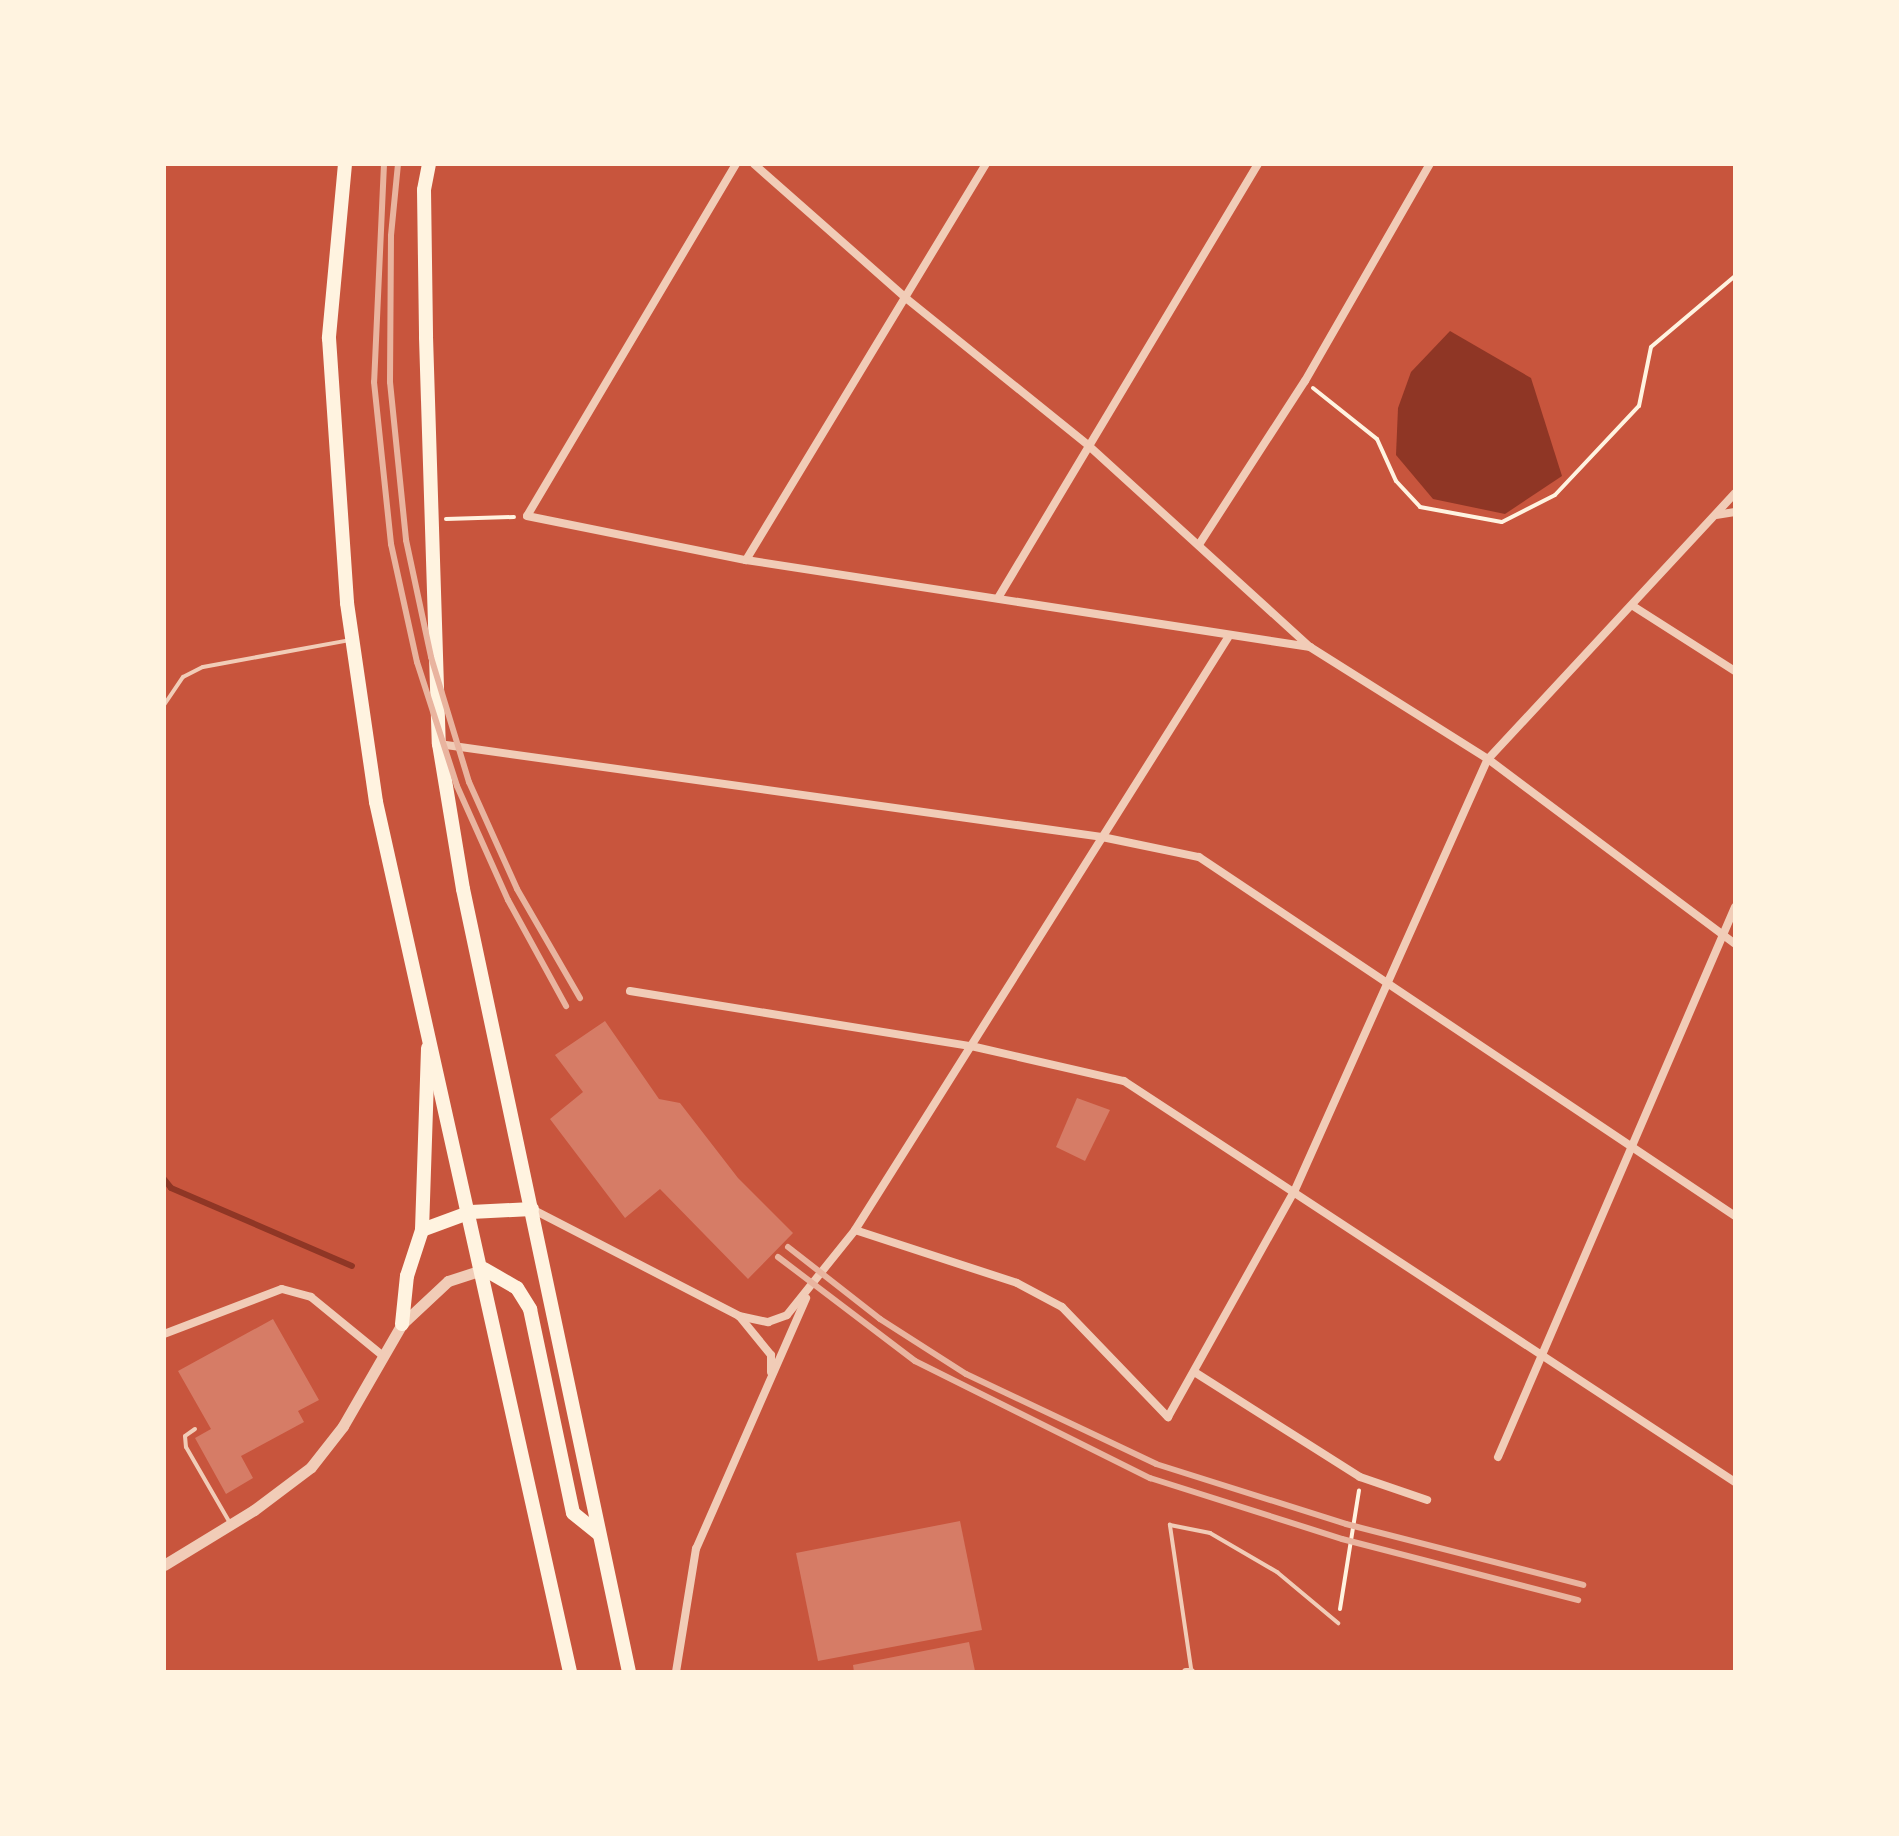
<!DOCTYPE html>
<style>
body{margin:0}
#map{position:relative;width:1899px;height:1836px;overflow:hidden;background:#c8553d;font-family:"Varela Round",sans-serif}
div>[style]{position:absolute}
.water>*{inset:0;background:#8f3625}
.stream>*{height:6px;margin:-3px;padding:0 3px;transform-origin:3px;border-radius:3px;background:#8f3625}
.building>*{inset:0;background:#d67c66}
.path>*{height:4px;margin:-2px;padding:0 2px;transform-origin:2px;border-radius:2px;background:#fff3e0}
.service>*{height:4px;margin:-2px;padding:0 2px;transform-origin:2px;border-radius:2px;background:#f1ccb7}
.minor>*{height:8px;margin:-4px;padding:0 4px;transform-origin:4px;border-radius:4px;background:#f1ccb7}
.tertiary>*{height:11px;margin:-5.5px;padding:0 5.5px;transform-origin:5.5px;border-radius:5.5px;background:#f1ccb7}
.trunk>*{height:14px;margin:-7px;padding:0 7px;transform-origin:7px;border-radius:7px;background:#fff3e0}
.rail>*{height:6px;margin:-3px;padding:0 3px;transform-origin:3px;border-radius:3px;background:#e9b49f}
span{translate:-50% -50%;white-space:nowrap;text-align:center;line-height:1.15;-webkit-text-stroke:7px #fff3e0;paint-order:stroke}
.frame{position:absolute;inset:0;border:166px solid #fff3e0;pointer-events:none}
</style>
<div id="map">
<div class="water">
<i style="clip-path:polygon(1450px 331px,1531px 378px,1562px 476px,1505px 514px,1433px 499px,1396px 455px,1398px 408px,1411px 372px)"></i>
</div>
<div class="stream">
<i style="left:164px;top:1179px;width:11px;rotate:52deg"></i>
<i style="left:171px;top:1188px;width:197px;rotate:23.3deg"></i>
</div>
<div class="building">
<i style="clip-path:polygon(605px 1021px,659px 1099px,680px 1103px,738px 1178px,793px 1233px,748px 1279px,660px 1189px,625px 1218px,550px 1119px,583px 1092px,555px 1055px)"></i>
<i style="clip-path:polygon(1077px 1098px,1110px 1110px,1085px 1161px,1056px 1147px)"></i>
<i style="clip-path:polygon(273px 1319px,319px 1400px,298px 1411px,304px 1422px,241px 1456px,253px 1478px,226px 1494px,195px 1438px,211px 1429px,178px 1371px)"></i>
<i style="clip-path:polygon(960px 1521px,982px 1630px,818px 1661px,796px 1553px)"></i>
<i style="clip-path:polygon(969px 1642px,975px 1671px,854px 1672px,853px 1665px)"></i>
</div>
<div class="path">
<i style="left:1313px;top:388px;width:82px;rotate:38.6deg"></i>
<i style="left:1377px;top:439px;width:46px;rotate:65.7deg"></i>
<i style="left:1396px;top:481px;width:35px;rotate:47deg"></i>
<i style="left:1420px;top:507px;width:83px;rotate:10.4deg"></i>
<i style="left:1502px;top:522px;width:59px;rotate:-27deg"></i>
<i style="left:1555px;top:495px;width:122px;rotate:-46.7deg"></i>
<i style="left:1639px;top:406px;width:60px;rotate:-78.5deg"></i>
<i style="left:1651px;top:347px;width:110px;rotate:-40.2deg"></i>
<i style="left:446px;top:519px;width:68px;rotate:-1.7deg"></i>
<i style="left:1340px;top:1609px;width:120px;rotate:-80.9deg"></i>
</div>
<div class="service">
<i style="left:164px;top:705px;width:34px;rotate:-56deg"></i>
<i style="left:183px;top:677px;width:22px;rotate:-27deg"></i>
<i style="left:203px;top:667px;width:149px;rotate:-10.4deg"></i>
<i style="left:195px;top:1429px;width:12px;rotate:145deg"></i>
<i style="left:185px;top:1436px;width:11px;rotate:85deg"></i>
<i style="left:186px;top:1447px;width:88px;rotate:59.9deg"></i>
<i style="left:1191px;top:1668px;width:145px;rotate:-98.4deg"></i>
<i style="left:1170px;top:1525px;width:41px;rotate:11.3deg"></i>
<i style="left:1210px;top:1533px;width:78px;rotate:30.2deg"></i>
<i style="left:1277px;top:1572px;width:80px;rotate:39.9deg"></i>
</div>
<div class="minor">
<i style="left:736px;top:164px;width:409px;rotate:120.7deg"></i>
<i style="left:527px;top:516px;width:223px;rotate:11.4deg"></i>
<i style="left:746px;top:560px;width:571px;rotate:8.77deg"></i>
<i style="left:1310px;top:647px;width:210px;rotate:32.2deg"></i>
<i style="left:1488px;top:759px;width:309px;rotate:36.8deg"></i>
<i style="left:754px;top:164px;width:204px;rotate:41.4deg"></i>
<i style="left:907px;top:299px;width:234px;rotate:38.9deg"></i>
<i style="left:1089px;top:446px;width:297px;rotate:42.3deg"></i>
<i style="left:1716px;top:515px;width:19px;rotate:-9deg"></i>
<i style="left:1200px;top:543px;width:193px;rotate:-57.1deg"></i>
<i style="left:1305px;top:381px;width:250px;rotate:-60.1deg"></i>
<i style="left:746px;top:560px;width:463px;rotate:-58.8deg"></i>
<i style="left:998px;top:598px;width:506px;rotate:-59.08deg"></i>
<i style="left:1633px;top:606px;width:121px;rotate:32.5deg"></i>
<i style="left:439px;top:744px;width:669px;rotate:7.98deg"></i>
<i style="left:1102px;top:837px;width:99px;rotate:11.7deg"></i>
<i style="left:1199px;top:857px;width:645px;rotate:33.81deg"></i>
<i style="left:630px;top:991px;width:345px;rotate:9.2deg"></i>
<i style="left:971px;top:1046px;width:157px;rotate:12.9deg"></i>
<i style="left:1124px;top:1081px;width:731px;rotate:33.28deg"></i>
<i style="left:532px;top:1209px;width:233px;rotate:27.3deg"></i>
<i style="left:739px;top:1316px;width:30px;rotate:12deg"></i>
<i style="left:768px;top:1322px;width:20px;rotate:-20deg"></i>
<i style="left:787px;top:1315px;width:109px;rotate:-51.3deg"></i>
<i style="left:855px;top:1230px;width:702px;rotate:-57.8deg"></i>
<i style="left:855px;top:1230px;width:170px;rotate:18.1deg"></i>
<i style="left:1017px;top:1283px;width:51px;rotate:28.1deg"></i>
<i style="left:1062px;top:1307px;width:153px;rotate:46.1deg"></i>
<i style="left:1168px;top:1417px;width:258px;rotate:-60.8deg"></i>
<i style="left:1294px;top:1192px;width:474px;rotate:-65.9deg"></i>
<i style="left:1488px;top:759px;width:363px;rotate:-47.1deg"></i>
<i style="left:740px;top:1317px;width:49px;rotate:50.8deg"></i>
<i style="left:771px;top:1355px;width:17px;rotate:90deg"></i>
<i style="left:164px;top:1334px;width:126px;rotate:-20.9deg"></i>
<i style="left:282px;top:1289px;width:30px;rotate:15deg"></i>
<i style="left:311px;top:1297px;width:93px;rotate:39.3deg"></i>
<i style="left:1196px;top:1373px;width:194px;rotate:32.4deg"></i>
<i style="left:1360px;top:1477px;width:71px;rotate:18.9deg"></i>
<i style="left:1498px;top:1457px;width:599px;rotate:-66.69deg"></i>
<i style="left:676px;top:1672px;width:125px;rotate:-80.8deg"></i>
<i style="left:696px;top:1549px;width:274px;rotate:-66.3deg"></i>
<i style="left:1186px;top:1672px;width:5px"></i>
</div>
<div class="tertiary">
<i style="left:164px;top:1565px;width:105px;rotate:-31.4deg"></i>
<i style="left:254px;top:1510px;width:71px;rotate:-37deg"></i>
<i style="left:311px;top:1467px;width:52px;rotate:-52deg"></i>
<i style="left:343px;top:1426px;width:118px;rotate:-60deg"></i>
<i style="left:402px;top:1324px;width:63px;rotate:-43.1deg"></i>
<i style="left:448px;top:1281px;width:38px;rotate:-18deg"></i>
</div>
<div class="trunk">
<i style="left:345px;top:164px;width:175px;rotate:95.3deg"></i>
<i style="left:329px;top:338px;width:266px;rotate:86.1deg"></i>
<i style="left:347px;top:603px;width:201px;rotate:81.7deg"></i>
<i style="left:376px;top:802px;width:891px;rotate:77.43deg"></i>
<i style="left:429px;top:164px;width:26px;rotate:101deg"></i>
<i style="left:424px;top:190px;width:147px;rotate:89.2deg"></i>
<i style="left:426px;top:337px;width:407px;rotate:88.2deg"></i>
<i style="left:439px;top:744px;width:147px;rotate:80.6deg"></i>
<i style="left:463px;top:889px;width:800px;rotate:78.03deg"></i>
<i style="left:422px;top:1230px;width:52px;rotate:-20.2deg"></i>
<i style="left:471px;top:1212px;width:61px;rotate:-2.8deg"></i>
<i style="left:484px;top:1269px;width:38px;rotate:30deg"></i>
<i style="left:517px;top:1288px;width:25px;rotate:58deg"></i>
<i style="left:530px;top:1309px;width:208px;rotate:78.1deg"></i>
<i style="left:573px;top:1513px;width:32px;rotate:39deg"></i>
<i style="left:402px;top:1324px;width:48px;rotate:-84.1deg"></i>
<i style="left:407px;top:1276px;width:48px;rotate:-71.9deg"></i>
<i style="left:422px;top:1230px;width:182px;rotate:-88.1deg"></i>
</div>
<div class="rail">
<i style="left:384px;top:164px;width:218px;rotate:92.6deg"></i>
<i style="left:374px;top:382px;width:163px;rotate:84deg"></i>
<i style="left:391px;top:544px;width:121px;rotate:77.6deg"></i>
<i style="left:417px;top:662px;width:130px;rotate:72.1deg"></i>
<i style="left:457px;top:786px;width:125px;rotate:65.9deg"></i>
<i style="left:508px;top:900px;width:121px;rotate:61.3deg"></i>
<i style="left:398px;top:164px;width:72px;rotate:95.6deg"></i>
<i style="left:391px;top:236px;width:146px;rotate:90.4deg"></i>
<i style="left:390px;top:382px;width:159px;rotate:84.2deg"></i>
<i style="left:406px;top:540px;width:120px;rotate:77.9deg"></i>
<i style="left:431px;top:657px;width:131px;rotate:73.1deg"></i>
<i style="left:469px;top:782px;width:117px;rotate:65.8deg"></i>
<i style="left:517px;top:889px;width:126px;rotate:60deg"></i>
<i style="left:788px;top:1247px;width:117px;rotate:38deg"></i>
<i style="left:880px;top:1319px;width:102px;rotate:32.6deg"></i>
<i style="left:966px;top:1374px;width:210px;rotate:25.3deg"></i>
<i style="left:1156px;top:1464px;width:199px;rotate:17.5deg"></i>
<i style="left:1346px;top:1524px;width:245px;rotate:14.4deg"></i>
<i style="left:778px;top:1257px;width:172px;rotate:37.2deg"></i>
<i style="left:915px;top:1361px;width:263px;rotate:26.5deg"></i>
<i style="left:1150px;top:1478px;width:201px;rotate:17.6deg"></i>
<i style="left:1342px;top:1539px;width:244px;rotate:14.5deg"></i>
</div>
<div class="frame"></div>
</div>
